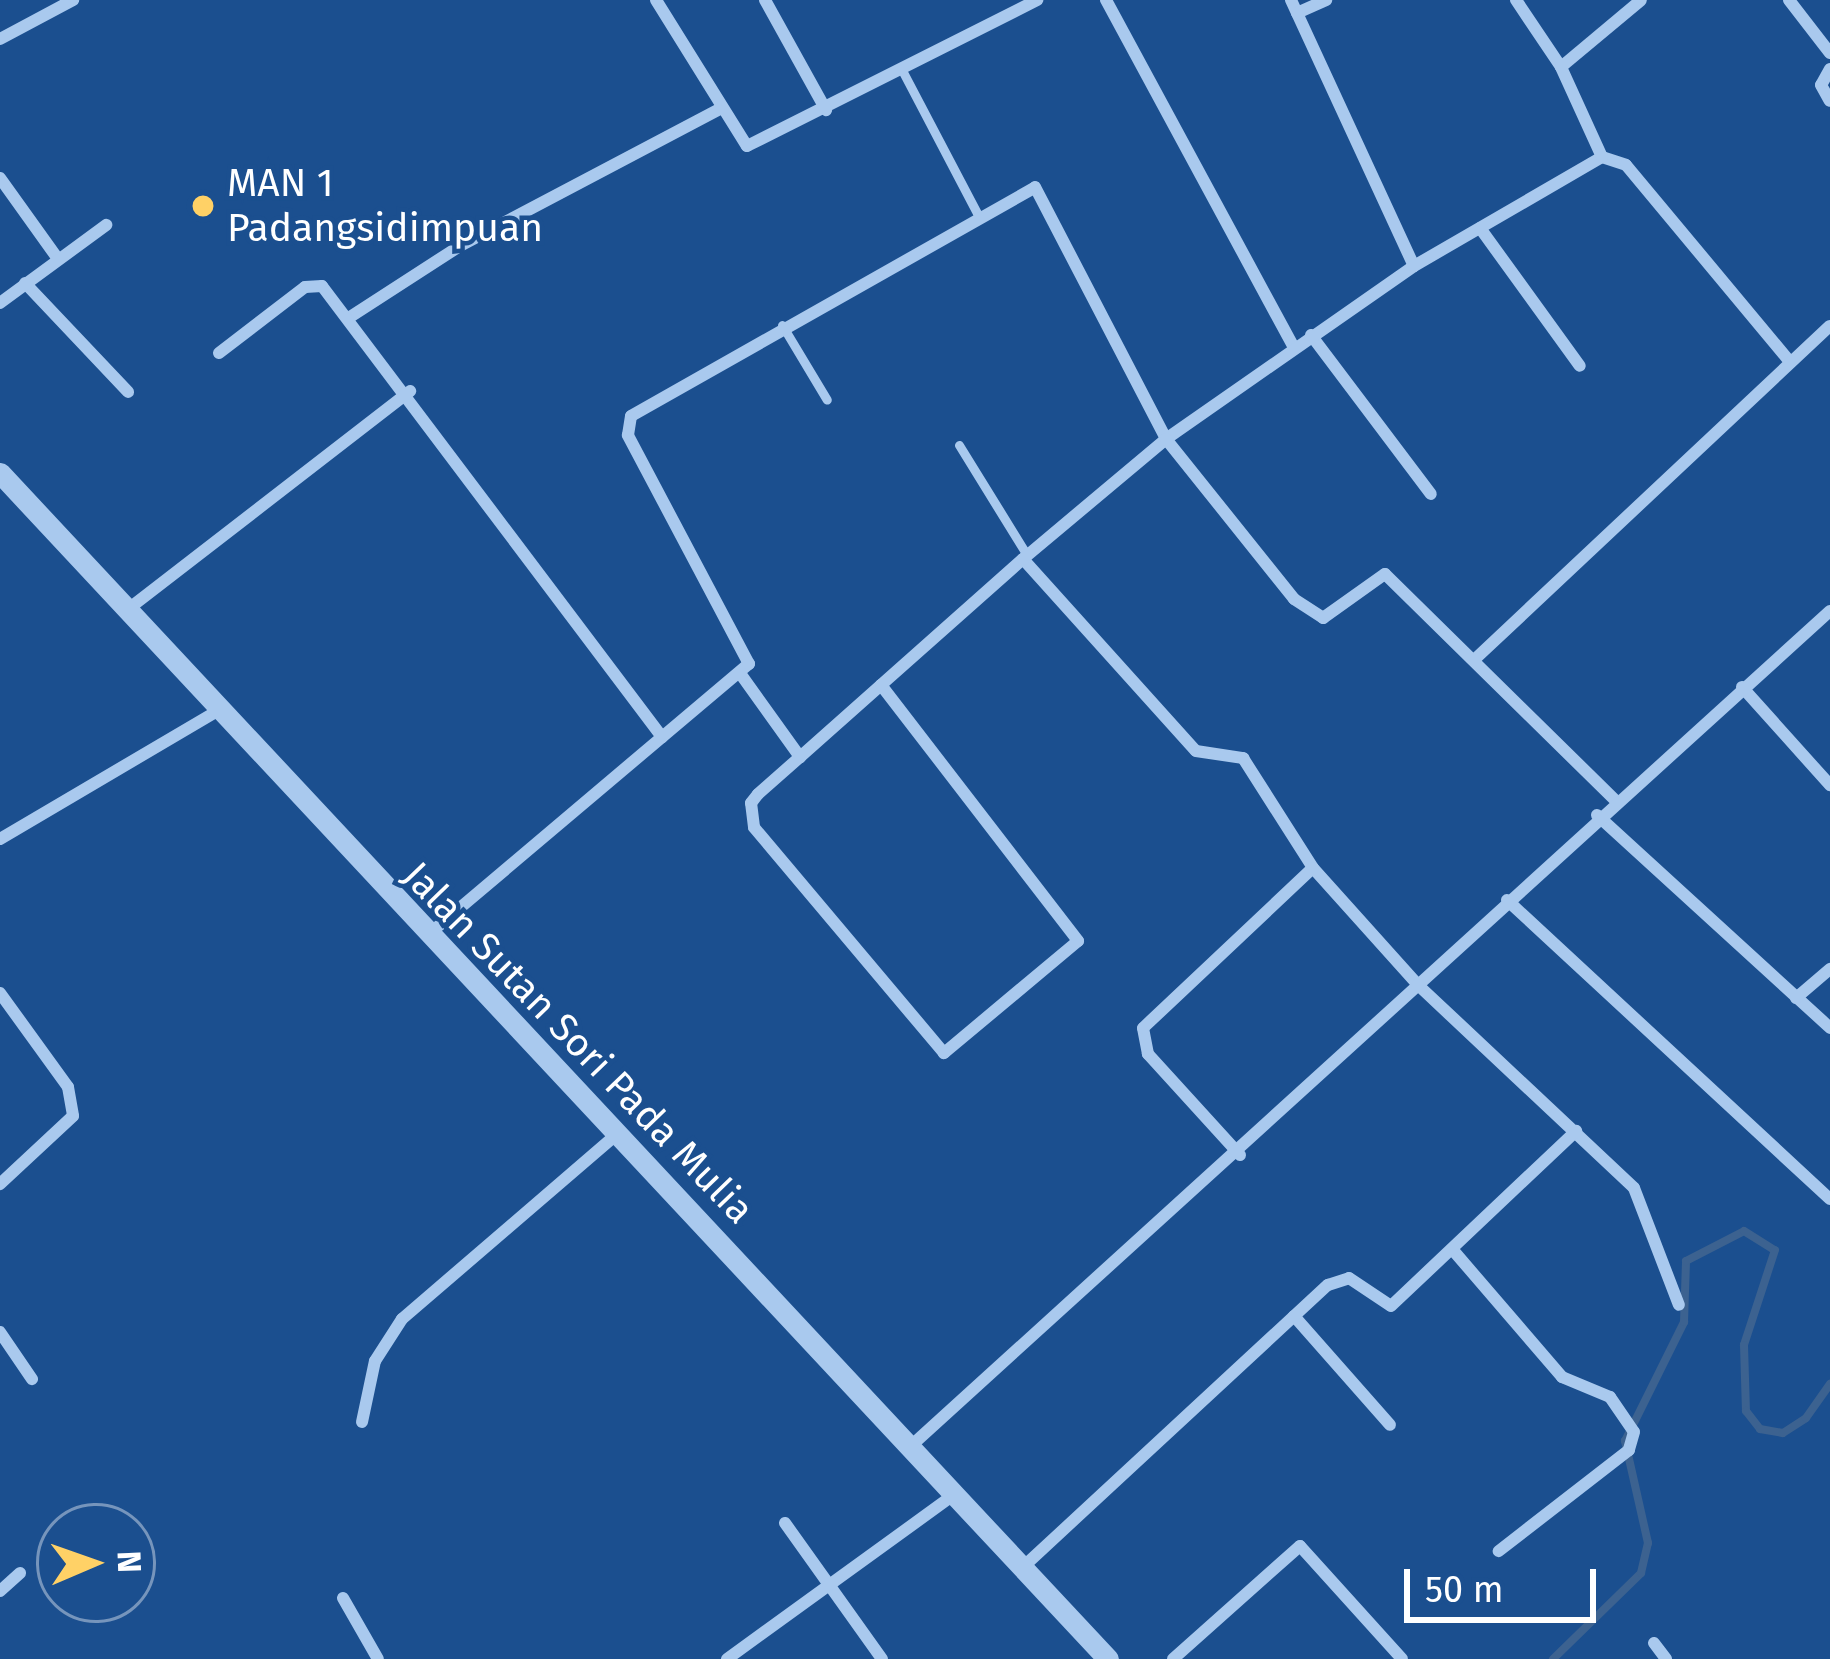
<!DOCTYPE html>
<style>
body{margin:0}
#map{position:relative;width:1830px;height:1659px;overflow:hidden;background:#1b4f8f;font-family:"Fira Sans",sans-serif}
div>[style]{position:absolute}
.stream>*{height:8px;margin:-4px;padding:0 4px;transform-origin:4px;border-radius:4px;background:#3c6290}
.service>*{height:9px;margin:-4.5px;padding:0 4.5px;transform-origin:4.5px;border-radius:4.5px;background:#a9c9ee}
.minor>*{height:12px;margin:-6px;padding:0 6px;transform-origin:6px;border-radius:6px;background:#a9c9ee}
.tertiary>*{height:21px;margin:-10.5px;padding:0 10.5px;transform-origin:10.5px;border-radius:10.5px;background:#a9c9ee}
.dots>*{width:33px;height:33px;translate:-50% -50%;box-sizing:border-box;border:6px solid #1b4f8f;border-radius:50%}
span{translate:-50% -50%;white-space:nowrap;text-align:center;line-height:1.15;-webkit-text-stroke:9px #1b4f8f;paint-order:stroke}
.poi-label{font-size:39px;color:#fff}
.left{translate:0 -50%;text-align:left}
.street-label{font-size:39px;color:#fff}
.north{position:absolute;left:36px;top:1503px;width:120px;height:120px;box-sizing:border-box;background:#1b4f8f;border:3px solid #7695bc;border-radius:50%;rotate:88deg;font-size:33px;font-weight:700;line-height:48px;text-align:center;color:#fff}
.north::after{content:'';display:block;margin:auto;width:42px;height:54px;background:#ffd166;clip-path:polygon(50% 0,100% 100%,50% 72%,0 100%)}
.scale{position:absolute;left:1404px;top:1569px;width:192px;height:54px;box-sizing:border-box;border:6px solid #fff;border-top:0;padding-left:15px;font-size:36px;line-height:42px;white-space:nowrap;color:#fff;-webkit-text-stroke:9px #1b4f8f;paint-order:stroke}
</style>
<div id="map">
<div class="stream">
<i style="left:1553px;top:1659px;width:123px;rotate:-44.3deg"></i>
<i style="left:1641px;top:1573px;width:31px;rotate:-77deg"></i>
<i style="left:1648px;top:1543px;width:105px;rotate:-102.7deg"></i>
<i style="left:1625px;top:1441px;width:133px;rotate:-63.6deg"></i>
<i style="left:1684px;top:1322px;width:61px;rotate:-88.1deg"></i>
<i style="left:1686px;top:1261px;width:65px;rotate:-27.3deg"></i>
<i style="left:1744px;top:1231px;width:36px;rotate:32deg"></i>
<i style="left:1775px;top:1250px;width:100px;rotate:108.1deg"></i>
<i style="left:1744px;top:1345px;width:66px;rotate:88.3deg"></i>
<i style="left:1746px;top:1411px;width:23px;rotate:52deg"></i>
<i style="left:1760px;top:1429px;width:23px;rotate:10deg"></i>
<i style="left:1783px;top:1433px;width:27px;rotate:-33deg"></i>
<i style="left:1806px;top:1418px;width:42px;rotate:-54.8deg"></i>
</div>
<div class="service">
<i style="left:903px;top:72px;width:161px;rotate:62.3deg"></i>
<i style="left:782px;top:325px;width:87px;rotate:59deg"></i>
<i style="left:959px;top:445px;width:129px;rotate:58.3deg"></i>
</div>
<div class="minor">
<i style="left:656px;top:0;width:172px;rotate:58.1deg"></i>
<i style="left:747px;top:146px;width:325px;rotate:-26.7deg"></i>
<i style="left:765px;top:0;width:126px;rotate:61deg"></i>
<i style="left:1106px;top:0;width:393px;rotate:61.6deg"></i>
<i style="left:1291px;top:0;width:293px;rotate:65.2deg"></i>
<i style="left:1516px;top:0;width:81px;rotate:56.1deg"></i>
<i style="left:1789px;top:0;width:67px;rotate:52.3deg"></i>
<i style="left:1297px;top:13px;width:32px;rotate:-24deg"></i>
<i style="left:0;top:39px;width:83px;rotate:-28.1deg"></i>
<i style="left:1830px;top:69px;width:18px;rotate:119deg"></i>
<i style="left:1821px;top:85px;width:18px;rotate:61deg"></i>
<i style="left:1602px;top:157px;width:25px;rotate:18deg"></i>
<i style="left:1626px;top:165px;width:251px;rotate:50.2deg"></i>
<i style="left:0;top:178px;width:100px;rotate:54.4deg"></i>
<i style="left:1480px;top:228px;width:170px;rotate:54.1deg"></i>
<i style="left:25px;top:283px;width:150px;rotate:46.6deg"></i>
<i style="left:0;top:303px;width:132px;rotate:-36.3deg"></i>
<i style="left:350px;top:317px;width:129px;rotate:-32.9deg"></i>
<i style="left:458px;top:247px;width:294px;rotate:-27.8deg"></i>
<i style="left:1311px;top:335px;width:199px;rotate:53deg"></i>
<i style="left:219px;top:353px;width:108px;rotate:-37.5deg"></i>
<i style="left:305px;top:287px;width:17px;rotate:-3deg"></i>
<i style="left:322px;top:286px;width:565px;rotate:52.99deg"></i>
<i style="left:1023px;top:559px;width:258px;rotate:48deg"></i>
<i style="left:1196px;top:751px;width:48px;rotate:8.5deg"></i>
<i style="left:1243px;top:758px;width:130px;rotate:57.5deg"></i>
<i style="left:1313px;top:868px;width:157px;rotate:48.1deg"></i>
<i style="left:1418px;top:985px;width:296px;rotate:43.2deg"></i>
<i style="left:1634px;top:1188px;width:125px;rotate:69deg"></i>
<i style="left:127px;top:610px;width:358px;rotate:-37.7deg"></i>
<i style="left:1474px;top:660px;width:488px;rotate:-43.2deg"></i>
<i style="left:742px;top:676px;width:100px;rotate:54.4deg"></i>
<i style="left:881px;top:685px;width:323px;rotate:52.4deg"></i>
<i style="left:1078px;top:941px;width:175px;rotate:140.1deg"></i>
<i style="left:944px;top:1053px;width:295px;rotate:-130.1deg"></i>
<i style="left:754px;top:827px;width:24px;rotate:-97deg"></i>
<i style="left:751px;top:803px;width:11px;rotate:-52deg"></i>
<i style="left:758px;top:794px;width:56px;rotate:-41.4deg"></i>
<i style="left:800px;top:757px;width:108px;rotate:-41.6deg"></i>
<i style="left:881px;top:685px;width:190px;rotate:-41.6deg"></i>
<i style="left:1023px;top:559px;width:187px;rotate:-40deg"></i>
<i style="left:1166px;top:439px;width:302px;rotate:-34.9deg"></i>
<i style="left:1414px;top:266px;width:217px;rotate:-30.1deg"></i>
<i style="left:1602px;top:157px;width:99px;rotate:-114.5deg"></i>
<i style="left:1561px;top:67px;width:104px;rotate:-39.9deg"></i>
<i style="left:1742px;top:687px;width:132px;rotate:48.1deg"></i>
<i style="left:1597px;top:815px;width:316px;rotate:42.4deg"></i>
<i style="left:0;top:839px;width:254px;rotate:-30.5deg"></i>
<i style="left:1507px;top:900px;width:440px;rotate:42.8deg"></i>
<i style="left:429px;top:934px;width:419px;rotate:-40.2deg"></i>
<i style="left:749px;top:664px;width:259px;rotate:-117.9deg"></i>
<i style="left:628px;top:435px;width:19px;rotate:-81deg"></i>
<i style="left:631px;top:416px;width:464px;rotate:-29.5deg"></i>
<i style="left:1035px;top:187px;width:284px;rotate:62.5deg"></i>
<i style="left:1166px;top:439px;width:205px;rotate:51.3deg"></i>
<i style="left:1294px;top:599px;width:35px;rotate:33deg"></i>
<i style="left:1323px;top:618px;width:76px;rotate:-35.4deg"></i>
<i style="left:1385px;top:574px;width:321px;rotate:44.5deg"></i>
<i style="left:0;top:993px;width:116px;rotate:54.1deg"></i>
<i style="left:68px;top:1087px;width:29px;rotate:80deg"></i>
<i style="left:73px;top:1116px;width:100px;rotate:137deg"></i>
<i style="left:1796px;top:998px;width:45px;rotate:-40.5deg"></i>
<i style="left:1240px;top:1155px;width:137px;rotate:-132.3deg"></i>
<i style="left:1148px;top:1054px;width:26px;rotate:-101deg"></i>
<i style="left:1143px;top:1028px;width:233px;rotate:-43.3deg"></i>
<i style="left:1452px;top:1249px;width:169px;rotate:49.3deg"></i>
<i style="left:1562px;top:1377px;width:52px;rotate:22.6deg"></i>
<i style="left:1610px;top:1397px;width:42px;rotate:55.6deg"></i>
<i style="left:1634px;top:1432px;width:19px;rotate:106deg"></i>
<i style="left:1629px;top:1450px;width:165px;rotate:142.2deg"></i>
<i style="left:1294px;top:1316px;width:145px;rotate:48.6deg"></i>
<i style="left:0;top:1332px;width:57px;rotate:55.8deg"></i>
<i style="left:362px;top:1422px;width:62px;rotate:-78deg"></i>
<i style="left:375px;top:1361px;width:50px;rotate:-57.3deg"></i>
<i style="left:402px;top:1319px;width:285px;rotate:-40.7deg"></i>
<i style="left:912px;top:1445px;width:1240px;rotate:-42.26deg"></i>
<i style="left:785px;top:1523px;width:167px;rotate:54.5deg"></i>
<i style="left:1022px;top:1568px;width:417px;rotate:-42.8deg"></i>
<i style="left:1328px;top:1285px;width:22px;rotate:-18deg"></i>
<i style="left:1349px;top:1278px;width:50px;rotate:33.7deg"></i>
<i style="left:1391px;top:1306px;width:255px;rotate:-43.4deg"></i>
<i style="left:0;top:1591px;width:27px;rotate:-42deg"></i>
<i style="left:343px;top:1598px;width:70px;rotate:60.2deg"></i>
<i style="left:1654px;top:1643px;width:20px;rotate:53deg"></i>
<i style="left:727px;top:1659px;width:281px;rotate:-35.9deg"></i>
<i style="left:1173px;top:1659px;width:170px;rotate:-41.7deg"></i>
<i style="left:1300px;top:1546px;width:152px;rotate:47.9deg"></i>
</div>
<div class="tertiary">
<i style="left:0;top:473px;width:1623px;rotate:46.95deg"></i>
</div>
<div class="dots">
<i style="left:203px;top:206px;background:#ffd166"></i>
</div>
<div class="poi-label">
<span class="left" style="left:227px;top:206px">MAN 1<br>Padangsidimpuan</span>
</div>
<div class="street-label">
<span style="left:578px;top:1043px;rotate:46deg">Jalan Sutan Sori Pada Mulia</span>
</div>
<div class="north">N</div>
<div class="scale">50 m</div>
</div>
